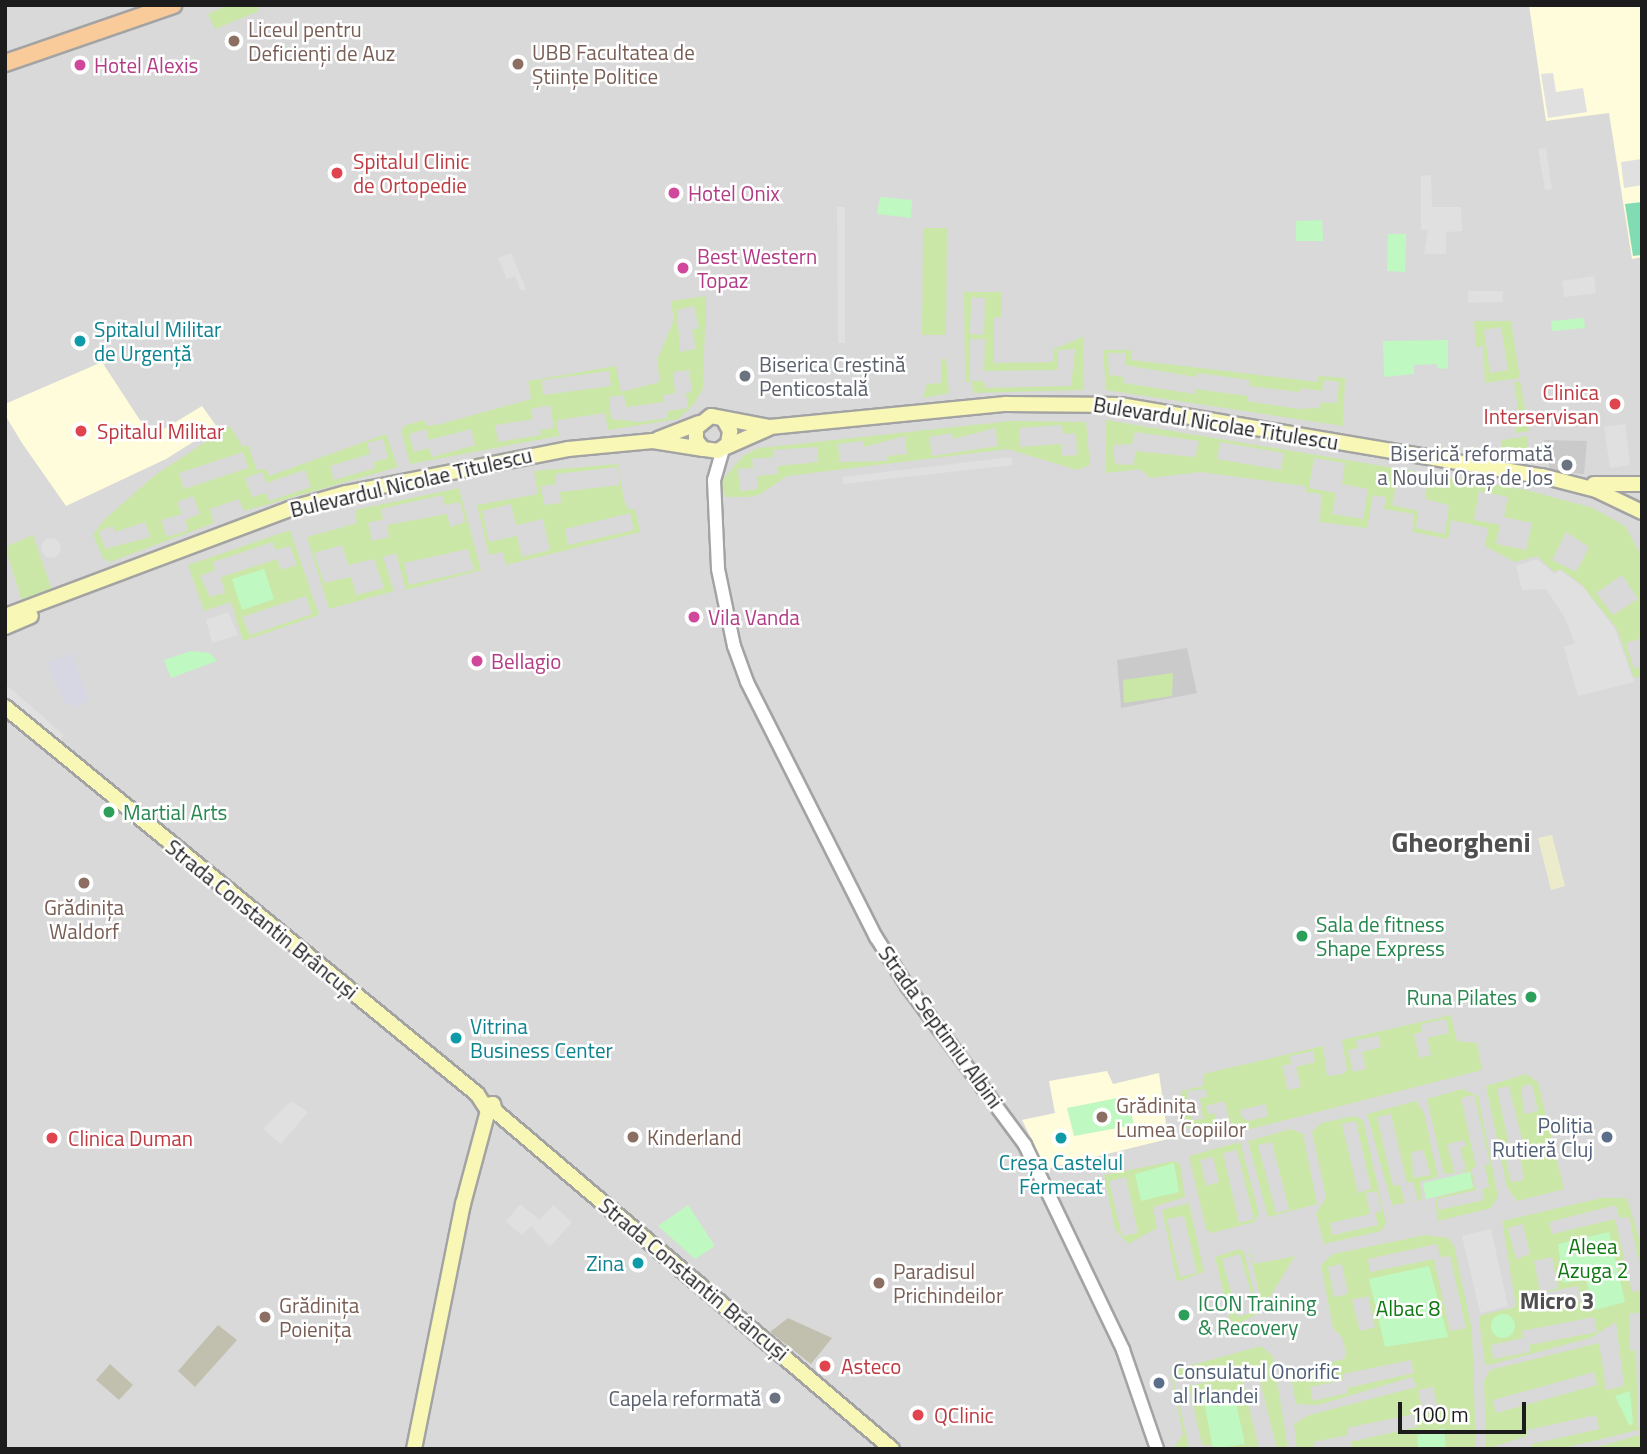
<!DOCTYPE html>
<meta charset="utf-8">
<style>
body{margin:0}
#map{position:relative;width:1647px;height:1454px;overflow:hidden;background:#ede9e2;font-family:"Titillium Web",sans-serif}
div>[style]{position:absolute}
.residential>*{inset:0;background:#dad9d9}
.education>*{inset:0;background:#fefcda}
.religious>*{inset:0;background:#cacaca}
.construction>*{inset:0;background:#c1c0ae}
.farmland>*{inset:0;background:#ececcd}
.grass>*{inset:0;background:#cae7a8}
.park>*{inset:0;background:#bff8c0}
.round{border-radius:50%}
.pitch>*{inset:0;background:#81dbb3}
.parking>*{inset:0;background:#e0e0e0}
.plaza>*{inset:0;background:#d6d7e3}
.roads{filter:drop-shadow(2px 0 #a3a3a3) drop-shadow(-2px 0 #a3a3a3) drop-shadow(0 2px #a3a3a3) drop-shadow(0 -2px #a3a3a3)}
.tertiary>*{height:12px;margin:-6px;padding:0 6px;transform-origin:6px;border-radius:6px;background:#fff}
.secondary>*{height:14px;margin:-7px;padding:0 7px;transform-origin:7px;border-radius:7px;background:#f8f7b6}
.primary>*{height:16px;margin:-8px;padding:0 8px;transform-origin:8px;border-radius:8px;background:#f9cb9b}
.dots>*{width:19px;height:19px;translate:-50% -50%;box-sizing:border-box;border:4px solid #fff;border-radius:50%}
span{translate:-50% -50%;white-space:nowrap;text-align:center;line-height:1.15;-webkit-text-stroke:5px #fff;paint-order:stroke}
.education-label{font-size:21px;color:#785e54}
.left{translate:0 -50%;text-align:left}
.hotel-label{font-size:21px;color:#b23c85}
.health-label{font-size:21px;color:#be3a42}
.right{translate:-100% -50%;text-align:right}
.culture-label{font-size:21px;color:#0d838f}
.worship-label{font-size:21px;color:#5b616d}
.street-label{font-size:21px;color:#1c1c1c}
.leisure-label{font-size:21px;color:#27864d}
.service-label{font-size:21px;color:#4e5e75}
.park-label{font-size:21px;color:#0e7711}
.neighbourhood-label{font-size:23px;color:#4f4f4f;font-weight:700}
.district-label{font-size:28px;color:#4f4f4f;font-weight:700}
.frame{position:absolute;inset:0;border:7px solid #1c1c1c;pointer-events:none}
.scale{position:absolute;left:1398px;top:1402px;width:128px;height:32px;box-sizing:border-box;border:4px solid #1c1c1c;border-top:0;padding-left:9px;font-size:21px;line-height:24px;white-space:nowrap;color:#1c1c1c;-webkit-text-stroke:5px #fff;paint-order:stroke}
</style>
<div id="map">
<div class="residential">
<i style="clip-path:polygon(5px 5px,1642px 5px,1642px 1449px,5px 1449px)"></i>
</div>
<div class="education">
<i style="clip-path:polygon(1529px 5px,1642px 5px,1642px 257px,1632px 259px,1609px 113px,1546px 121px)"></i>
<i style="clip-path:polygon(102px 362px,151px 437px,202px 406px,217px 427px,166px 459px,66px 506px,22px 443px,5px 415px,5px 404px)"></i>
<i style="clip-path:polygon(1107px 1071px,1113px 1084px,1159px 1073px,1168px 1139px,1046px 1169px,1022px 1120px,1055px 1113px,1049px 1081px)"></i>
</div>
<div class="religious">
<i style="clip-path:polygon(1544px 440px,1587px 441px,1584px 474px,1550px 471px)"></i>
<i style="clip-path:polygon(1187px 648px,1197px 693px,1121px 708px,1117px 660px)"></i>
</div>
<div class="construction">
<i style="clip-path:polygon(788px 1318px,832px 1338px,811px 1364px,770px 1332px)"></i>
<i style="clip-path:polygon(218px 1325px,237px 1340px,195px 1387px,178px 1371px)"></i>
<i style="clip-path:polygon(110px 1364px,133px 1385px,119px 1400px,96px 1380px)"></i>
</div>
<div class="farmland">
<i style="clip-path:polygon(1552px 835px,1565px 886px,1551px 890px,1538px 838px)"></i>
</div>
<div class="grass">
<i style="clip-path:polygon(229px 5px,256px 5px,259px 11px,215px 29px,208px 14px)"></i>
<i style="clip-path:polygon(923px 228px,947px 228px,946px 335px,922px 335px)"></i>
<i style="clip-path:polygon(evenodd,964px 292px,1001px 292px,1001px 317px,994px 318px,994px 363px,1054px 362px,1054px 349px,1083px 337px,1084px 390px,973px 393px,972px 382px,965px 382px,964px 292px,971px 297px,985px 298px,984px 335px,970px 334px,971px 297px,964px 292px,970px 339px,985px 339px,984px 371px,1057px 370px,1057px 350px,1075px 349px,1071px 386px,985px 388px,984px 381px,969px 381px,970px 339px)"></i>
<i style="clip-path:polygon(evenodd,706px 296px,703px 388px,694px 404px,678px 419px,608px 430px,605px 413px,557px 420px,559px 436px,410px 464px,401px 430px,406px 425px,424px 420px,427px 426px,441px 424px,531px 399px,528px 381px,616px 366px,621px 392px,660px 382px,657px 360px,674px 320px,671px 301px,706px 296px,694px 306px,699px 328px,692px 330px,696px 349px,680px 352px,677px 310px,694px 306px,706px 296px,689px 370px,692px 392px,686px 393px,688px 408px,668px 411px,668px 418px,639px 422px,611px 419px,609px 397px,624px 395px,626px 407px,664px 402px,664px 395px,675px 393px,673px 372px,689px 370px,706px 296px,609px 371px,611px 386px,543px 395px,542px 380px,609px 371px,706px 296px,550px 405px,554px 428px,540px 430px,541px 435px,498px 442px,495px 425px,533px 419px,531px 409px,550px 405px,706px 296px,426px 429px,429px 440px,471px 429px,475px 445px,432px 457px,429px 448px,414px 452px,409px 434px,426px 429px)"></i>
<i style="clip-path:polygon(evenodd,1474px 321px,1511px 321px,1520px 378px,1485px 383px,1483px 346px,1476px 347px,1474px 321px,1501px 327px,1508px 370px,1490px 373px,1484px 330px,1501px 327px)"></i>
<i style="clip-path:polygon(evenodd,1103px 350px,1131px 350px,1132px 360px,1318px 382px,1318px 376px,1345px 378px,1343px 426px,1106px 390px,1103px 350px,1108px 353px,1125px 353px,1125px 365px,1196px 377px,1198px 373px,1250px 380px,1249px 386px,1300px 392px,1302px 388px,1322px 391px,1324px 380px,1339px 382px,1337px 403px,1321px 402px,1320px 408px,1298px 409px,1247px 401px,1248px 396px,1195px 389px,1195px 394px,1123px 383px,1123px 377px,1109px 375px,1108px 353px)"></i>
<i style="clip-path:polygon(941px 359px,946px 359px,949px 393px,923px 398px,927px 384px,942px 383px)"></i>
<i style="clip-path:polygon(1520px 381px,1529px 431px,1516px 433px,1515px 422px,1520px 421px,1514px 382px)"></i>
<i style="clip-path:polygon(evenodd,1106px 420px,1526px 490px,1593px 508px,1625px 526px,1642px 557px,1642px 638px,1626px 643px,1634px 669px,1642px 667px,1642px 676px,1634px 678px,1617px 629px,1581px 584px,1560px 569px,1554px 572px,1537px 556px,1515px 562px,1485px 546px,1488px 528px,1451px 520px,1448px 539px,1413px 532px,1414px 514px,1384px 509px,1386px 497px,1373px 495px,1367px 528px,1320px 522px,1321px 494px,1306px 492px,1306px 486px,1200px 472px,1150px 478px,1140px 469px,1106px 473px,1106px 420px,1135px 432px,1199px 441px,1195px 457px,1135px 451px,1134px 465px,1115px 464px,1113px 445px,1132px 444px,1135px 432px,1106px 420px,1220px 442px,1284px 453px,1281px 470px,1217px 459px,1220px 442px,1106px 420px,1314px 458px,1345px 463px,1342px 484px,1368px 489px,1363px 519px,1332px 514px,1336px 493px,1309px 488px,1314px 458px,1106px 420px,1398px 473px,1428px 479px,1425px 499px,1449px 505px,1445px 534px,1416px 528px,1418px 511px,1392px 505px,1398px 473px,1106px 420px,1479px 491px,1508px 497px,1504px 517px,1532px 523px,1526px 550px,1496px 544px,1500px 525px,1474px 520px,1479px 491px,1106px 420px,1566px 532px,1589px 547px,1576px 572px,1552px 560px,1566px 532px,1106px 420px,1622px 575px,1638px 599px,1613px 615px,1596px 593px,1622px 575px)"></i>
<i style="clip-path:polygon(evenodd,1010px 421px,1086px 422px,1090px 465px,1077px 470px,1008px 449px,787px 476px,759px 495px,748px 497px,726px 497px,720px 483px,744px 455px,759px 448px,1010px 421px,1062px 425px,1063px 434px,1076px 433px,1077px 455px,1062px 456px,1061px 444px,1020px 447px,1019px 428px,1062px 425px,1010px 421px,995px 428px,998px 446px,932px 456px,929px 437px,952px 433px,953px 439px,995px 428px,1010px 421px,905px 436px,907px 454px,887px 456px,887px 461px,840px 462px,838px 444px,863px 441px,864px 447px,905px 436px,1010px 421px,817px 447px,818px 462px,777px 466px,778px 474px,757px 476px,758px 489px,740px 491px,738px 469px,753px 468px,752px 459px,773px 457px,773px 450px,817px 447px)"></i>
<i style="clip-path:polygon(evenodd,230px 426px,243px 447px,248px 445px,257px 470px,266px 469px,269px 476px,386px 434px,398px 467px,244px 511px,239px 499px,210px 509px,214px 523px,110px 562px,103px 558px,93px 535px,104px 520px,155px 475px,230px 426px,383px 439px,388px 458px,374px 462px,375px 468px,334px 480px,330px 466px,370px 454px,367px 443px,383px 439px,230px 426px,243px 452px,248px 468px,184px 489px,179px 473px,243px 452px,230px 426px,305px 470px,311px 487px,269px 501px,266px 493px,252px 497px,245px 478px,262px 472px,266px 483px,305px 470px,230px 426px,193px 496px,200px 514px,185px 520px,188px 530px,167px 537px,161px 520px,182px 514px,177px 502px,193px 496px,230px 426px,145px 522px,150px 537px,105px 549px,99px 531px,113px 526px,115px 532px,145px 522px)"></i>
<i style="clip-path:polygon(1528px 436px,1528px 456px,1502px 453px,1502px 440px)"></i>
<i style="clip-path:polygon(evenodd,618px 464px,624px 500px,629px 510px,635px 509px,640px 532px,506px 565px,503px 552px,489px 555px,477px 505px,538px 494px,534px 471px,618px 464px,618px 467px,620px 485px,560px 492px,561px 503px,544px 505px,541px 486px,556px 484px,555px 474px,618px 467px,618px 464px,511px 504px,516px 525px,543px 519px,550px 550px,522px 557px,517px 536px,489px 542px,482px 511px,511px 504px,618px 464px,630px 513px,634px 530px,568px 545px,565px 529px,630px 513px)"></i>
<i style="clip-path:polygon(evenodd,459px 488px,481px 570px,406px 590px,396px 553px,383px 557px,394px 591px,329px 609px,307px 537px,357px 523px,355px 510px,459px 488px,442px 495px,445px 505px,460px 502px,465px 522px,450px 527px,447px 514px,387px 525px,389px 537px,372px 541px,368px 523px,383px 519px,381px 509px,442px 495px,459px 488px,342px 545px,348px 565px,374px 559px,384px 588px,356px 595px,351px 577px,324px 583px,314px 553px,342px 545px,459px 488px,468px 549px,474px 570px,409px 585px,404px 563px,468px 549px)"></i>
<i style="clip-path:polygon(evenodd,290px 530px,319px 615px,243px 641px,231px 602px,204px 611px,188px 565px,290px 530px,273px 542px,275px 550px,290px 546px,297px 565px,281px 570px,277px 559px,221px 577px,225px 593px,210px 597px,200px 576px,215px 570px,213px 562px,273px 542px,290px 530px,306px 596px,312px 614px,250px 635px,242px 617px,306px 596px)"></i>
<i style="clip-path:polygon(33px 535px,52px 590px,22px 601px,5px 547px)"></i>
<i style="clip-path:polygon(1173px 673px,1172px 696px,1124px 703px,1123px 680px)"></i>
<i style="clip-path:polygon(evenodd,1451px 1015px,1457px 1041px,1477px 1043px,1482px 1070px,1227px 1135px,1220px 1136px,1215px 1125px,1186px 1128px,1181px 1091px,1203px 1086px,1203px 1074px,1323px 1046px,1327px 1076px,1343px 1074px,1347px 1070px,1342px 1040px,1451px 1015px,1446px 1019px,1449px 1033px,1427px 1038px,1431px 1055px,1419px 1058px,1414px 1034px,1422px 1032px,1421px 1024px,1446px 1019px,1451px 1015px,1379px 1036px,1381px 1047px,1362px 1052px,1366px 1069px,1353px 1072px,1348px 1050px,1358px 1048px,1356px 1040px,1379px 1036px,1451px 1015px,1313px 1051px,1315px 1062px,1296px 1067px,1301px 1087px,1288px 1090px,1282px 1066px,1291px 1064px,1290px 1056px,1313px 1051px,1451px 1015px,1206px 1089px,1207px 1097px,1200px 1098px,1203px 1119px,1192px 1120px,1187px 1091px,1206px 1089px,1451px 1015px,1224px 1101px,1233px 1131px,1221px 1135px,1214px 1113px,1208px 1114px,1206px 1106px,1224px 1101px,1451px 1015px,1265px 1104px,1268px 1116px,1248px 1121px,1241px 1117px,1240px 1110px,1265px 1104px)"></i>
<i style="clip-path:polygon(evenodd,1526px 1074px,1538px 1082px,1564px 1189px,1517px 1201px,1507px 1187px,1486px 1086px,1526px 1074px,1532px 1084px,1538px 1111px,1524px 1114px,1521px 1087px,1532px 1084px,1526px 1074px,1509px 1086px,1526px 1156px,1520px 1158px,1524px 1180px,1511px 1182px,1506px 1161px,1512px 1159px,1497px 1089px,1509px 1086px)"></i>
<i style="clip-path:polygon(evenodd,1462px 1089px,1478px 1096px,1498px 1196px,1491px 1208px,1438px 1221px,1435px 1198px,1474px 1187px,1469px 1171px,1444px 1174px,1427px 1099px,1462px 1089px,1474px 1095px,1490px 1164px,1485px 1165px,1489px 1187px,1482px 1189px,1484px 1200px,1439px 1210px,1437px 1199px,1476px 1190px,1471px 1169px,1476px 1167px,1461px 1098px,1474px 1095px,1462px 1089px,1464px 1140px,1466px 1146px,1460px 1148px,1466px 1169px,1455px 1173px,1447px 1144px,1464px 1140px)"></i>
<i style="clip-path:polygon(evenodd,1416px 1101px,1424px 1113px,1438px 1177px,1420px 1182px,1422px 1200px,1392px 1205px,1367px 1114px,1416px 1101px,1391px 1114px,1407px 1183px,1413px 1182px,1418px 1200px,1405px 1203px,1400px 1185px,1393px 1186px,1377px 1117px,1391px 1114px,1416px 1101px,1423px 1150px,1431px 1175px,1413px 1178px,1412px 1152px,1423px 1150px)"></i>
<i style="clip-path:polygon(evenodd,1354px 1116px,1363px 1120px,1386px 1223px,1381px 1231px,1324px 1244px,1316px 1214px,1326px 1197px,1312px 1132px,1321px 1123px,1354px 1116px,1356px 1121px,1371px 1189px,1358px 1193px,1342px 1124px,1356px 1121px,1354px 1116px,1377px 1191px,1382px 1211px,1375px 1213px,1378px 1225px,1332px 1235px,1330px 1223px,1370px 1214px,1366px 1193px,1377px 1191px)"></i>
<i style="clip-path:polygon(evenodd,1291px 1129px,1303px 1134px,1317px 1204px,1268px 1217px,1248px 1141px,1291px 1129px,1272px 1142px,1289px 1210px,1276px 1213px,1258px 1145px,1272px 1142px)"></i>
<i style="clip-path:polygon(evenodd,1240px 1142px,1259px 1214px,1254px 1222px,1212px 1233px,1206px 1229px,1189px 1156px,1240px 1142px,1237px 1150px,1254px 1219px,1239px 1223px,1223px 1153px,1237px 1150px,1240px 1142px,1213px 1157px,1219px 1182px,1206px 1186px,1200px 1160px,1213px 1157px)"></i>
<i style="clip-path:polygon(evenodd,1174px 1161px,1180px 1164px,1185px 1197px,1153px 1207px,1157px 1228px,1128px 1244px,1115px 1229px,1104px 1175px,1174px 1161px,1126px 1177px,1138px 1233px,1122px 1236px,1109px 1181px,1126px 1177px)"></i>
<i style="clip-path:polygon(evenodd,1601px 1198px,1627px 1198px,1642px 1248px,1642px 1275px,1629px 1217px,1619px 1218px,1616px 1205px,1549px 1222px,1552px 1234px,1615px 1219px,1632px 1292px,1642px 1290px,1642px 1313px,1629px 1313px,1630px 1350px,1636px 1351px,1638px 1427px,1642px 1429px,1560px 1449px,1531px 1449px,1532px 1444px,1599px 1429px,1596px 1415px,1527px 1430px,1527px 1436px,1486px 1449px,1484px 1381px,1490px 1370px,1599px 1343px,1606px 1390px,1624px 1386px,1616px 1322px,1590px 1338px,1489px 1365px,1485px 1365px,1479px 1320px,1481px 1315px,1516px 1307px,1502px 1221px,1601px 1198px,1523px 1224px,1530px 1254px,1516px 1259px,1508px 1228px,1523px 1224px,1601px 1198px,1552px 1257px,1558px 1288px,1540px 1292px,1534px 1261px,1552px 1257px,1601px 1198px,1586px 1280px,1625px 1301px,1595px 1310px,1586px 1280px,1601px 1198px,1578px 1286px,1581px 1301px,1529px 1311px,1526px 1296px,1578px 1286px,1601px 1198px,1594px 1317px,1597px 1332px,1529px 1345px,1530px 1352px,1493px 1359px,1491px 1345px,1523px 1338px,1522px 1331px,1594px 1317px,1601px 1198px,1594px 1372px,1597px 1385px,1496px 1413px,1493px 1400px,1594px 1372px)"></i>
<i style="clip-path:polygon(evenodd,1189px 1203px,1204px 1272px,1177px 1282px,1162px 1210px,1189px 1203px,1184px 1216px,1197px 1273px,1180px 1277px,1167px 1219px,1184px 1216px)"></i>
<i style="clip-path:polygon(evenodd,1425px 1235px,1448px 1238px,1454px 1246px,1472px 1330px,1476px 1449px,1446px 1449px,1443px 1428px,1417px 1435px,1418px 1449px,1346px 1449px,1352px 1447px,1350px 1442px,1417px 1427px,1414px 1414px,1347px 1428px,1348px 1435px,1313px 1442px,1314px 1449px,1297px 1449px,1294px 1424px,1309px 1415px,1417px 1387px,1412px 1377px,1318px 1405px,1296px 1404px,1290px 1372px,1344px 1359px,1346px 1352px,1342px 1337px,1333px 1328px,1321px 1265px,1333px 1254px,1425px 1235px,1437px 1244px,1440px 1257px,1450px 1256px,1466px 1328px,1450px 1331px,1434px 1259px,1370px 1272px,1368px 1259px,1437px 1244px,1425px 1235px,1342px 1264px,1348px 1294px,1334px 1297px,1328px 1267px,1342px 1264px,1425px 1235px,1368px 1296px,1375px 1327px,1360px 1331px,1352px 1300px,1368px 1296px,1425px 1235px,1411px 1360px,1414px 1373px,1347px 1388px,1347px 1393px,1313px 1401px,1310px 1387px,1344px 1380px,1343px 1374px,1411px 1360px,1425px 1235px,1433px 1387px,1438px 1410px,1423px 1413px,1418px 1390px,1433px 1387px)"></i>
<i style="clip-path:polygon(1247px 1243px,1254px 1264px,1295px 1256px,1263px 1308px)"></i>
<i style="clip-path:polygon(evenodd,1239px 1249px,1244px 1252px,1259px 1313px,1236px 1325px,1230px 1320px,1215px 1257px,1239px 1249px,1240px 1254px,1256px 1311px,1238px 1317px,1222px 1259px,1240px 1254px)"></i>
<i style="clip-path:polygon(1261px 1346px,1273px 1356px,1288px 1449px,1277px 1449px,1256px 1365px,1240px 1369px,1259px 1449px,1202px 1445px,1189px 1386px,1222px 1379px,1219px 1365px,1186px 1372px,1187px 1378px,1174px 1381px,1189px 1447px,1194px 1449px,1173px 1449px,1183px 1434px,1171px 1374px,1174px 1370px)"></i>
<i style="clip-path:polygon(1642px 1434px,1642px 1449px,1587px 1449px,1601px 1446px)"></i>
</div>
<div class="park">
<i style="clip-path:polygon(880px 197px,912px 200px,911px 218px,877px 214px)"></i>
<i style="clip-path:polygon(1322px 220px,1323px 241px,1296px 241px,1296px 221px)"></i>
<i style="clip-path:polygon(1388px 234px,1406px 234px,1405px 272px,1387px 271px)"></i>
<i style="clip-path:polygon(1584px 318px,1585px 328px,1552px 331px,1551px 321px)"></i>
<i style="clip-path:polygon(1448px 340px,1448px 369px,1437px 368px,1437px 364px,1414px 365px,1414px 374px,1384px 377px,1383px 341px)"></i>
<i style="clip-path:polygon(264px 569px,274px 599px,242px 610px,232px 579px)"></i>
<i style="clip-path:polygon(191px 651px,210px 653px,217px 661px,171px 678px,164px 660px)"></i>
<i style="clip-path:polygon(1127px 1096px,1134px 1125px,1074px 1136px,1067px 1108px)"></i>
<i style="clip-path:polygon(1174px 1163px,1179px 1192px,1141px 1201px,1135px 1174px)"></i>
<i style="clip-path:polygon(1470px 1172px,1473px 1188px,1426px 1199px,1423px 1183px)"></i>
<i style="clip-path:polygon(688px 1205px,715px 1246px,695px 1259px,658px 1226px)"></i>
<i style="clip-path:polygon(1609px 1232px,1625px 1302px,1595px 1310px,1586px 1280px,1563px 1283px,1558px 1244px)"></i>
<i style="clip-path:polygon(1429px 1266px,1448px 1337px,1385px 1347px,1369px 1279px)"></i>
<i class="round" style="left:1491px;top:1314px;width:24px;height:24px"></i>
<i style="clip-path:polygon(1233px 1390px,1245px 1444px,1213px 1449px,1203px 1396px)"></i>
<i style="clip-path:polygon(1630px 1391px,1633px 1424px,1629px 1425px,1615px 1396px)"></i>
<i style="clip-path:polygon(1444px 1428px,1446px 1449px,1418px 1449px,1417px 1435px)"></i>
</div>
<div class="pitch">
<i style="clip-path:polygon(1642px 202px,1642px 255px,1633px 256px,1625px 204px)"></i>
</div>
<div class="parking">
<i style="clip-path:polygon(1553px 73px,1556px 92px,1583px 88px,1587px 112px,1548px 118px,1541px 74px)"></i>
<i style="clip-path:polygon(1546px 148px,1552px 189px,1545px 190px,1538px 149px)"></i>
<i style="clip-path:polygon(1642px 159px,1642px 185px,1624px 188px,1621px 162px)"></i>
<i style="clip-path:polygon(1431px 175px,1432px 207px,1461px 207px,1462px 231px,1446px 232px,1446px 254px,1424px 254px,1428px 230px,1421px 230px,1421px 176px)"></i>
<i style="clip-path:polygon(837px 207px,845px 207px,845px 343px,838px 343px)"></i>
<i style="clip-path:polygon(511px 253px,526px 289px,521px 291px,515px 276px,507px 279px,498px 258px)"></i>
<i style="clip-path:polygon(1594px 276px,1596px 293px,1564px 297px,1562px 281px)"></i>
<i style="clip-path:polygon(1468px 291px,1503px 291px,1503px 302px,1468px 303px)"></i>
<i style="clip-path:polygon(1625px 424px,1630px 465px,1610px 468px,1604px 427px)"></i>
<i style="clip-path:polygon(1011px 457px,1013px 465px,843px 484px,843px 477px)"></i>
<i class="round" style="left:41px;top:538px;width:20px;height:20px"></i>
<i style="clip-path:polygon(1537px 559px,1554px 574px,1560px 570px,1584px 588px,1615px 629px,1634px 682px,1578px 696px,1564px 647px,1575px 643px,1565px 618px,1546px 589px,1522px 590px,1516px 566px)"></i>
<i style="clip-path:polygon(228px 612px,238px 635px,212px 643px,206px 620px)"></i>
<i style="clip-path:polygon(5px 684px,64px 735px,55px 744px,5px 703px)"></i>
<i style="clip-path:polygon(291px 1101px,308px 1112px,281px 1144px,263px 1129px)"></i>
<i style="clip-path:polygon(520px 1204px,540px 1220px,553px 1205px,572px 1222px,550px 1247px,531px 1226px,522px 1235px,506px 1222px)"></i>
<i style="clip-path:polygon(1491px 1229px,1508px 1306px,1480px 1313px,1462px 1236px)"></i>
</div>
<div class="plaza">
<i style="clip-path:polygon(71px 653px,89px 700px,79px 706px,65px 703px,47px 663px)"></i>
</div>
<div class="roads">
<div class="tertiary">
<i style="left:723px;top:449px;width:32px;rotate:106deg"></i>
<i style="left:714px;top:480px;width:89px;rotate:87.4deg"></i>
<i style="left:718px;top:569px;width:79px;rotate:78.3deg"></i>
<i style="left:734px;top:646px;width:38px;rotate:70deg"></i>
<i style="left:747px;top:682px;width:286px;rotate:63.2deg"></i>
<i style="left:876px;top:937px;width:58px;rotate:57.7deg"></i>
<i style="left:907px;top:986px;width:198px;rotate:53.4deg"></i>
<i style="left:1025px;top:1145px;width:227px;rotate:64.4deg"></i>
<i style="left:1123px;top:1350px;width:105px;rotate:71deg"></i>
</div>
<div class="secondary">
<i style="left:724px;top:420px;width:13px;rotate:61deg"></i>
<i style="left:730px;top:431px;width:13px;rotate:99deg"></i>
<i style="left:728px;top:444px;width:12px;rotate:145deg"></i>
<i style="left:718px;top:451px;width:15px;rotate:-172deg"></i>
<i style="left:703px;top:449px;width:11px;rotate:-128deg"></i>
<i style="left:696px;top:440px;width:12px;rotate:-90deg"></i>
<i style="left:696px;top:428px;width:19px;rotate:-39deg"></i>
<i style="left:711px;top:416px;width:60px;rotate:10.6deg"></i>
<i style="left:770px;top:427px;width:237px;rotate:-5.6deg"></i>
<i style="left:1006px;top:404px;width:114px;rotate:0.5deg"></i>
<i style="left:1120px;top:405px;width:428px;rotate:9.6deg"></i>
<i style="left:1542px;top:476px;width:56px;rotate:14.5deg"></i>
<i style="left:1596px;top:490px;width:51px;rotate:25.6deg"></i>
<i style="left:658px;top:439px;width:44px;rotate:-21.3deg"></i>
<i style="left:726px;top:447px;width:47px;rotate:-23.8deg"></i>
<i style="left:1594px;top:484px;width:48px"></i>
<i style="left:5px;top:616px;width:303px;rotate:-20.6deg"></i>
<i style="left:289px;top:509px;width:59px;rotate:-15.7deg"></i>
<i style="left:346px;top:493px;width:226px;rotate:-11.2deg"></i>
<i style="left:568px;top:449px;width:85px;rotate:-5.4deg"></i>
<i style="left:653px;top:441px;width:51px;rotate:9.1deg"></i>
<i style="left:5px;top:627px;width:28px;rotate:-23deg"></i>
<i style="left:5px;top:707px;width:610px;rotate:39.35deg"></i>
<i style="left:477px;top:1094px;width:20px;rotate:57deg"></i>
<i style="left:488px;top:1111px;width:7px"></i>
<i style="left:495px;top:1111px;width:7px;rotate:-106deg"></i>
<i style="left:493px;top:1104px;width:6px;rotate:171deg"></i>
<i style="left:495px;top:1111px;width:521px;rotate:40.41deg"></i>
<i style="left:414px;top:1449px;width:250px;rotate:-78.7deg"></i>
<i style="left:463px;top:1204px;width:96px;rotate:-75deg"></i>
</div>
<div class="primary">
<i style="left:5px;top:63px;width:178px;rotate:-19deg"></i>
</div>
</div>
<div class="dots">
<i style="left:234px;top:41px;background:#8d6e63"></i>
<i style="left:518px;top:64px;background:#8d6e63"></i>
<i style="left:80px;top:65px;background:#d1479c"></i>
<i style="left:337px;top:173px;background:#e0444e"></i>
<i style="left:674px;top:193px;background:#d1479c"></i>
<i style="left:683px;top:268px;background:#d1479c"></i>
<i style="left:80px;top:341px;background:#0f9aa8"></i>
<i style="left:745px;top:376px;background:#6b7280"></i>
<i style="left:1615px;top:404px;background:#e0444e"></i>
<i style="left:81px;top:431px;background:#e0444e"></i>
<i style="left:1567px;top:465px;background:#6b7280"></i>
<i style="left:694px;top:617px;background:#d1479c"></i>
<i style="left:477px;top:661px;background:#d1479c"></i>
<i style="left:109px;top:812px;background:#2e9e5b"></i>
<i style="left:84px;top:883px;background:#8d6e63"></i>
<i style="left:1302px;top:936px;background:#2e9e5b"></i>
<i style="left:1531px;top:997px;background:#2e9e5b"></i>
<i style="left:456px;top:1038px;background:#0f9aa8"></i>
<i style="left:1102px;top:1117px;background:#8d6e63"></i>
<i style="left:633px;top:1137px;background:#8d6e63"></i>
<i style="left:1607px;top:1137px;background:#5c6f8a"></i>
<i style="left:52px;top:1138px;background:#e0444e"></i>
<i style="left:1061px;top:1138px;background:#0f9aa8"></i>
<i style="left:638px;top:1263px;background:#0f9aa8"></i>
<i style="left:879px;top:1283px;background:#8d6e63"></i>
<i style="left:1184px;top:1315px;background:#2e9e5b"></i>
<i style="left:265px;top:1317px;background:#8d6e63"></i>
<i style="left:825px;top:1366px;background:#e0444e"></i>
<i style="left:1159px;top:1383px;background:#5c6f8a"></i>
<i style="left:775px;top:1398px;background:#6b7280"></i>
<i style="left:918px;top:1415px;background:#e0444e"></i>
</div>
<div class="education-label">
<span class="left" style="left:248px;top:41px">Liceul pentru<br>Deficienți de Auz</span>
<span class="left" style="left:532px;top:64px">UBB Facultatea de<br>Științe Politice</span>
<span style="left:84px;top:919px">Grădinița<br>Waldorf</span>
<span class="left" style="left:1116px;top:1117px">Grădinița<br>Lumea Copiilor</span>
<span class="left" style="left:647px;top:1137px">Kinderland</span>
<span class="left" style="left:893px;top:1283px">Paradisul<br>Prichindeilor</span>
<span class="left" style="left:279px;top:1317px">Grădinița<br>Poienița</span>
</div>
<div class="hotel-label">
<span class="left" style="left:94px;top:65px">Hotel Alexis</span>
<span class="left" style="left:688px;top:193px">Hotel Onix</span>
<span class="left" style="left:697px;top:268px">Best Western<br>Topaz</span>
<span class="left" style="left:708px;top:617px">Vila Vanda</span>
<span class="left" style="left:491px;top:661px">Bellagio</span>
</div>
<div class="health-label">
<span class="left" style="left:353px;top:173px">Spitalul Clinic<br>de Ortopedie</span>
<span class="right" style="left:1599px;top:404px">Clinica<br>Interservisan</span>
<span class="left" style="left:97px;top:431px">Spitalul Militar</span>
<span class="left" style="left:68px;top:1138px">Clinica Duman</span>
<span class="left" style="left:841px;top:1366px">Asteco</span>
<span class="left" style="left:934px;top:1415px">QClinic</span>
</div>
<div class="culture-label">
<span class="left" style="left:94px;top:341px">Spitalul Militar<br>de Urgență</span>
<span class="left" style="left:470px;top:1038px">Vitrina<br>Business Center</span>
<span style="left:1061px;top:1174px">Creșa Castelul<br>Fermecat</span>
<span class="right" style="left:624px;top:1263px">Zina</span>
</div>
<div class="worship-label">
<span class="left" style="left:759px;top:376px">Biserica Creștină<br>Penticostală</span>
<span class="right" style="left:1553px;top:465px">Biserică reformată<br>a Noului Oraș de Jos</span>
<span class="right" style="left:761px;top:1398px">Capela reformată</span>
</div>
<div class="street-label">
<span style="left:1216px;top:423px;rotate:9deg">Bulevardul Nicolae Titulescu</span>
<span style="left:411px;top:482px;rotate:-13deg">Bulevardul Nicolae Titulescu</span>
<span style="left:262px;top:919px;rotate:39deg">Strada Constantin Brâncuși</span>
<span style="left:941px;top:1027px;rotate:54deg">Strada Septimiu Albini</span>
<span style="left:694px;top:1279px;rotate:40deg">Strada Constantin Brâncuși</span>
</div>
<div class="leisure-label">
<span class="left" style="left:123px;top:812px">Martial Arts</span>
<span class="left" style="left:1316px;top:936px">Sala de fitness<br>Shape Express</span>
<span class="right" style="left:1517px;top:997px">Runa Pilates</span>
<span class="left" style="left:1198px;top:1315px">ICON Training<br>&amp; Recovery</span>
</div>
<div class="service-label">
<span class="right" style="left:1593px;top:1137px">Poliția<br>Rutieră Cluj</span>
<span class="left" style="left:1173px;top:1383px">Consulatul Onorific<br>al Irlandei</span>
</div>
<div class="park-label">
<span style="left:1593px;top:1258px">Aleea<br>Azuga 2</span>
<span style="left:1408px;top:1308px">Albac 8</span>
</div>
<div class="neighbourhood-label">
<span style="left:1557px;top:1301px">Micro 3</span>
</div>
<div class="district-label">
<span style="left:1461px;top:842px">Gheorgheni</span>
</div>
<div class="frame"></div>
<div class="scale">100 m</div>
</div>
